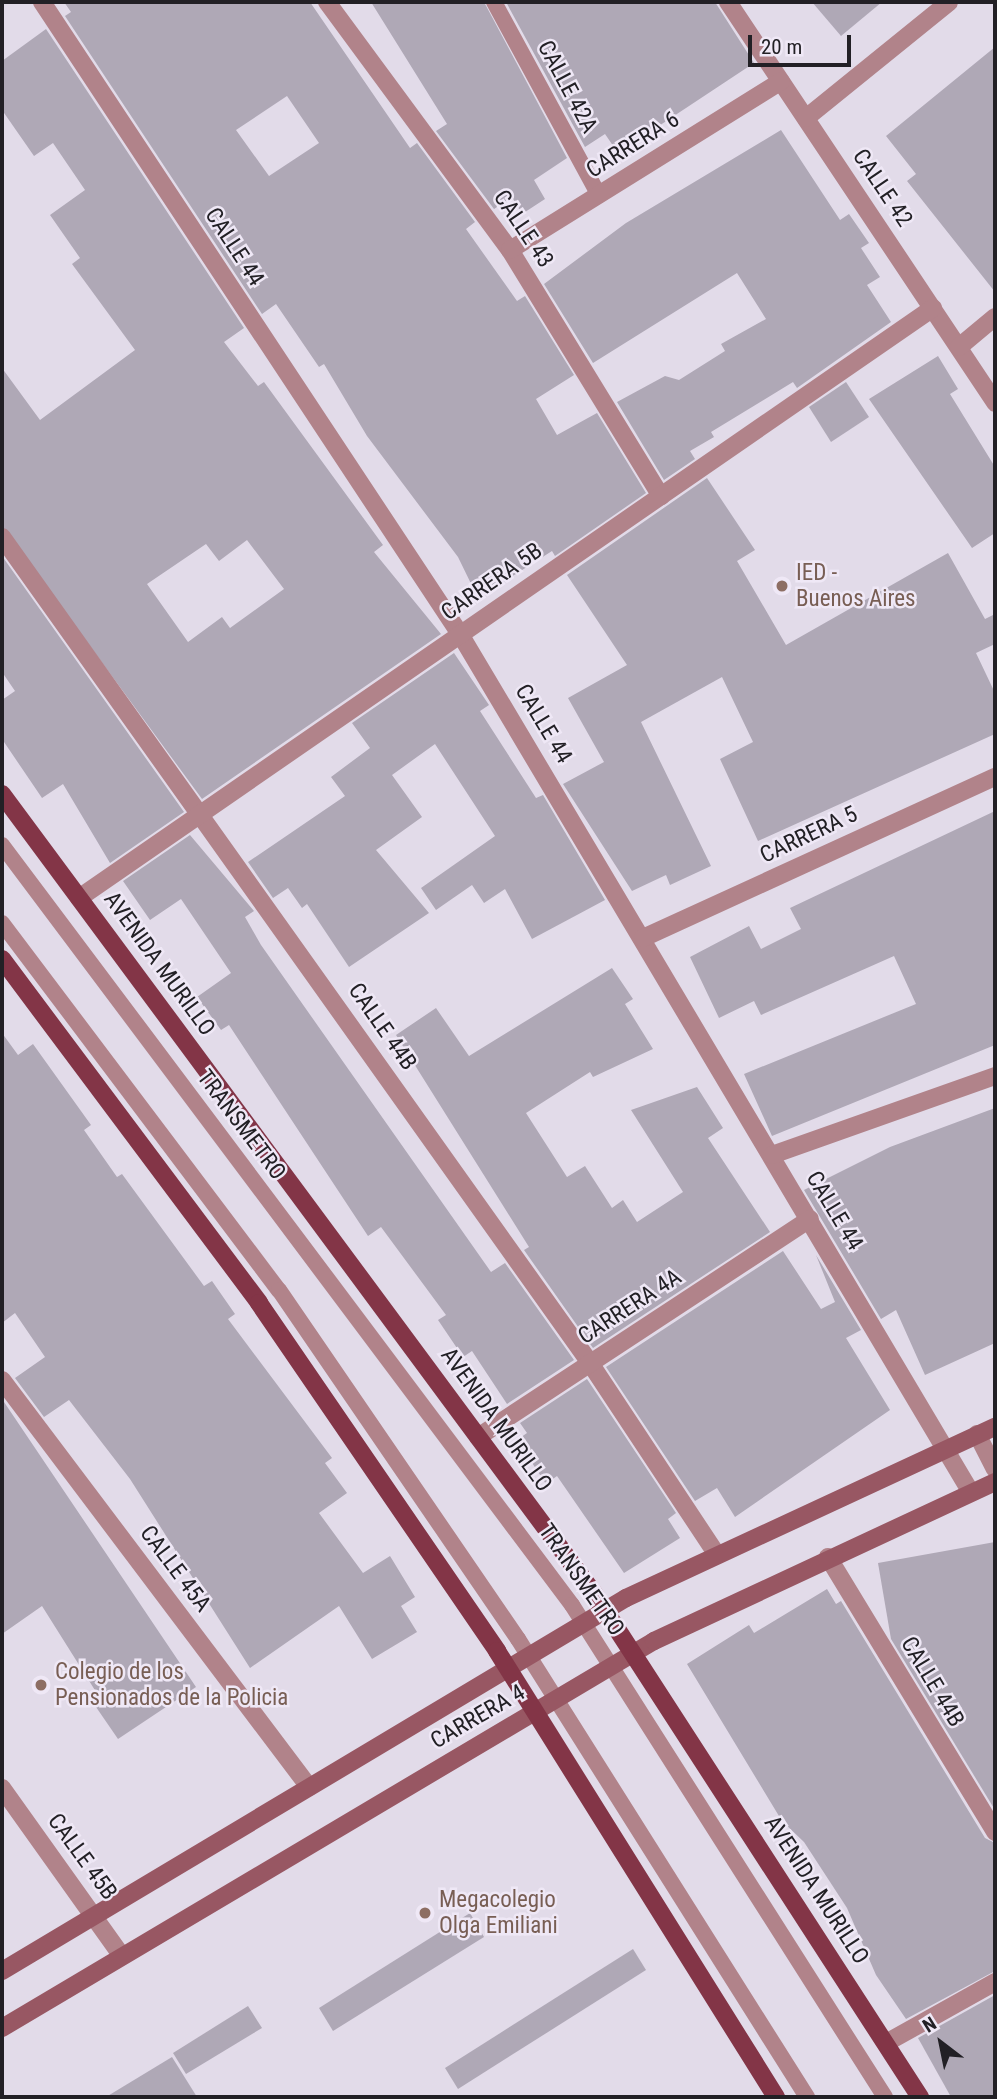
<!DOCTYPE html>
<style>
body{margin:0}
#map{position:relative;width:997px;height:2099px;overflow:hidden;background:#e2dbe9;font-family:"Roboto Condensed",sans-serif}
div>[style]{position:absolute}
.building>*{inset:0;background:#afa8b6}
.lane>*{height:16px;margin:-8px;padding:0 8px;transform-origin:8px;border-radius:8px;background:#b1838a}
.street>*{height:18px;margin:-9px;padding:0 9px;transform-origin:9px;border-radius:9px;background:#b1838a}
.secondary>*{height:18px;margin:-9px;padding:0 9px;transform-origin:9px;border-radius:9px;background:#985763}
.primary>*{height:18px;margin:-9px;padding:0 9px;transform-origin:9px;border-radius:9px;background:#833547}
.dots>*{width:19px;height:19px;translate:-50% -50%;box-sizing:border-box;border:4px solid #efe8f6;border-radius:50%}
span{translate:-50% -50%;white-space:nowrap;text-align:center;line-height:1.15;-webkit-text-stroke:5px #efe8f6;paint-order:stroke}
.street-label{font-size:23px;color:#222025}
.education-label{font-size:23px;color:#785e54}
.left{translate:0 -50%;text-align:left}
.frame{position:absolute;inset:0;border:4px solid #222025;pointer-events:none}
.north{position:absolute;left:906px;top:2008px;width:70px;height:70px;-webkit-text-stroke:5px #efe8f6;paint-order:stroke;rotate:328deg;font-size:19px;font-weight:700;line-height:28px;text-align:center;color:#222025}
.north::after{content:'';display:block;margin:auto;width:24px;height:32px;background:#222025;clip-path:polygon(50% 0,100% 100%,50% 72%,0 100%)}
.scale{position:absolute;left:748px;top:35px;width:103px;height:32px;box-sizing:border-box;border:4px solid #222025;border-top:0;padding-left:9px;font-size:21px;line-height:24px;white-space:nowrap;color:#222025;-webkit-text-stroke:5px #efe8f6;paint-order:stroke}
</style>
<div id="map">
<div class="building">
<i style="clip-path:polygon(evenodd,64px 2px,310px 2px,410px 148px,417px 143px,475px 222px,466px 229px,517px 301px,525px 296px,574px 375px,536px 399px,557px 435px,597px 413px,646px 493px,555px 556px,552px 551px,478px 598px,458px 557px,367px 436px,324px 364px,319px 367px,276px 304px,262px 314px,65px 16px,71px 12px,64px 2px,287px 96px,319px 143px,269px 176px,236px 130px,287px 96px)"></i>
<i style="clip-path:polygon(371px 2px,484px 2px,567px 158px,534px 180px,545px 199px,522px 214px,512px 197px,494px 209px,436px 131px,447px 124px)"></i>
<i style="clip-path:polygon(506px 2px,715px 2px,754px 63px,618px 153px,605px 134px,585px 147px)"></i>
<i style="clip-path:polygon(812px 2px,882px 2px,841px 36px)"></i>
<i style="clip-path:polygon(evenodd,46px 29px,244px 328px,224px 342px,258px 386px,264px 382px,383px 545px,374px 552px,441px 634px,202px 799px,2px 526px,2px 368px,40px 420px,135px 350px,72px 264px,80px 258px,50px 215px,85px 190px,53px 143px,34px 156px,2px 110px,2px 61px,46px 29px,247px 540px,284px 589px,230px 628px,222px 617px,188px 642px,147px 584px,206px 544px,219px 561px,247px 540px)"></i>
<i style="clip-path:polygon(995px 47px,995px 292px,907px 181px,916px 174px,886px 136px)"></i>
<i style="clip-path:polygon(781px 130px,840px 220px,849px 214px,869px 243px,861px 248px,880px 277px,867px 285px,891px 322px,797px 388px,793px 382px,711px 432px,714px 437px,690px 451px,695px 459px,664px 480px,617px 402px,665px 376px,679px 380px,725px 351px,721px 344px,766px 319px,737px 273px,593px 363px,544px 284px,626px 223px)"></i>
<i style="clip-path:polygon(938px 356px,958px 389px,950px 394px,995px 467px,995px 533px,972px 548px,869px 399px)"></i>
<i style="clip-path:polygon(846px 382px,869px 417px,831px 442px,809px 407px)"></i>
<i style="clip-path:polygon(707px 478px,755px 550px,737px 561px,786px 645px,948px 553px,985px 619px,995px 614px,995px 644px,976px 653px,995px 693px,995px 734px,758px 841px,720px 759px,753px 742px,722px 677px,641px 722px,711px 866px,670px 885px,666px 875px,632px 891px,563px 784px,604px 762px,568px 698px,627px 665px,567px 575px)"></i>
<i style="clip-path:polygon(2px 556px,184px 812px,110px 863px,63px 784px,42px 798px,2px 739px,2px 700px,15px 691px,2px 672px)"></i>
<i style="clip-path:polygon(454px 653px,489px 705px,480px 711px,536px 798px,543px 795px,605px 900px,532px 939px,505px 889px,484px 903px,472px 885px,436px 910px,421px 888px,495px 836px,435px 744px,392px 775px,422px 817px,376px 850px,429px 913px,349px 967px,307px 904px,302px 908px,288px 888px,273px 898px,248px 862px,345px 796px,331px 777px,370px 748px,352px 723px)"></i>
<i style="clip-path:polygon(995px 811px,995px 1045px,772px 1136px,744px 1074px,916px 1004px,894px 956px,761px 1015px,754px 1001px,719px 1018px,690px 957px,749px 926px,761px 949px,801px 929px,790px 908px)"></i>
<i style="clip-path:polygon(190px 835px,254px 911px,245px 917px,261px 945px,491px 1272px,505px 1263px,574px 1360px,507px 1404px,472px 1351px,463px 1357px,438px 1320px,446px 1315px,381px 1227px,368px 1236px,229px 1025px,221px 1030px,197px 997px,231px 973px,181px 899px,150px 920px,123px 881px)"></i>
<i style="clip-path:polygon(612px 968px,633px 999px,625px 1004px,653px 1049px,593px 1077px,590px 1072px,526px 1113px,567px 1177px,585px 1166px,612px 1208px,623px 1200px,637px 1222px,683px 1192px,631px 1110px,697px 1087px,723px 1128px,708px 1138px,770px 1232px,593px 1348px,524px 1250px,529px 1247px,396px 1035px,436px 1008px,469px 1056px)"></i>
<i style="clip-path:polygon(2px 1033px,18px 1055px,33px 1044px,91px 1125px,84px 1130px,117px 1177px,122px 1174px,204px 1286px,212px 1281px,235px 1314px,228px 1319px,332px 1458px,325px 1463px,347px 1493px,319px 1513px,363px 1573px,390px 1556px,415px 1597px,401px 1606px,417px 1632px,372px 1659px,339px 1606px,250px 1668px,130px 1479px,69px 1400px,44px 1417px,15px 1378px,45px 1357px,15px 1313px,2px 1323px)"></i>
<i style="clip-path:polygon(995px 1108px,995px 1343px,925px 1375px,896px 1310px,881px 1319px,804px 1190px,890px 1147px)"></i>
<i style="clip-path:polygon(783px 1251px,821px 1309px,835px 1302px,816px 1255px,861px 1330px,846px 1338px,890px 1410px,735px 1517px,717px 1488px,695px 1501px,606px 1367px)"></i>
<i style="clip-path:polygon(587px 1379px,676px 1513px,668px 1519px,680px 1538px,624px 1573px,557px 1476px,546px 1484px,517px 1440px,527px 1433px,520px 1423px)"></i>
<i style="clip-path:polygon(2px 1399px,196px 1687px,118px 1739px,96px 1707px,103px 1703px,42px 1606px,2px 1634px)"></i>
<i style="clip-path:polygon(995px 1542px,995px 1810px,891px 1639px,878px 1563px)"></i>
<i style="clip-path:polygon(827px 1589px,836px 1604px,841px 1601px,985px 1838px,995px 1843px,995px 1971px,906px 2019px,876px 1975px,847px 1908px,804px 1842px,782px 1821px,687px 1664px,749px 1625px,754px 1633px)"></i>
<i style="clip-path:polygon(470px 1913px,484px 1937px,333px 2031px,319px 2008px)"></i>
<i style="clip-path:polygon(633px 1949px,646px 1970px,458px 2089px,445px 2068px)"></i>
<i style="clip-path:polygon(995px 1995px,995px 2097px,951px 2097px,918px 2038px)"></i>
<i style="clip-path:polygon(248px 2006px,262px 2028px,186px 2074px,173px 2053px)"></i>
<i style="clip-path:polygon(172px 2057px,197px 2097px,106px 2097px)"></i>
</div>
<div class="lane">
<i style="left:494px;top:2px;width:220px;rotate:61.5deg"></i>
<i style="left:2px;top:845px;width:950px;rotate:53.13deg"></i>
<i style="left:572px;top:1605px;width:583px;rotate:57.54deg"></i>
<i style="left:2px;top:923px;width:460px;rotate:53deg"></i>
<i style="left:279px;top:1290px;width:423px;rotate:55.6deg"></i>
<i style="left:518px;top:1639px;width:542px;rotate:57.75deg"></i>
</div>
<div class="street">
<i style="left:42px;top:2px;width:758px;rotate:56.52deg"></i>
<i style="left:460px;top:634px;width:997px;rotate:59.24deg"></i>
<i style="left:327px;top:2px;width:308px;rotate:53.6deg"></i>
<i style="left:510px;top:250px;width:289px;rotate:58.5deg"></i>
<i style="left:728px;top:2px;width:482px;rotate:56.3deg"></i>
<i style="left:806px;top:118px;width:184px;rotate:-39deg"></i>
<i style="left:510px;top:250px;width:319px;rotate:-31.9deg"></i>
<i style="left:959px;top:347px;width:47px;rotate:-39.8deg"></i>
<i style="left:2px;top:537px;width:1014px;rotate:54.55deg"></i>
<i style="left:590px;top:1363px;width:227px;rotate:56.5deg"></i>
<i style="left:79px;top:898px;width:1038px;rotate:-34.64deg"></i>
<i style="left:643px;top:938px;width:387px;rotate:-24.6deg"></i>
<i style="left:772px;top:1155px;width:237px;rotate:-19.5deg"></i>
<i style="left:2px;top:1380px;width:510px;rotate:52.97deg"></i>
<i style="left:977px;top:1434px;width:39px;rotate:63deg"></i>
<i style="left:478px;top:1437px;width:397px;rotate:-33.3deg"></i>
<i style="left:828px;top:1557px;width:322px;rotate:58.7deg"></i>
<i style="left:2px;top:1788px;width:206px;rotate:54.5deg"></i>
<i style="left:886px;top:2043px;width:125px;rotate:-29.2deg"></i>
</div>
<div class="secondary">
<i style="left:2px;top:1971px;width:727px;rotate:-30.87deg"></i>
<i style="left:626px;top:1598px;width:407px;rotate:-24.9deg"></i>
<i style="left:2px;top:2028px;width:758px;rotate:-30.69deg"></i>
<i style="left:654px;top:1641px;width:376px;rotate:-25deg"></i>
</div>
<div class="primary">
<i style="left:2px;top:794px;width:993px;rotate:53.48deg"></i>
<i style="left:593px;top:1592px;width:602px;rotate:57.08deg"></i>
<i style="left:2px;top:959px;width:429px;rotate:53.2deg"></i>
<i style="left:259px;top:1303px;width:422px;rotate:55.6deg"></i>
<i style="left:497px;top:1651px;width:526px;rotate:57.97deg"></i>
</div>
<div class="dots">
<i style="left:782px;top:586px;background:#8d6e63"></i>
<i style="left:41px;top:1685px;background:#8d6e63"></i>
<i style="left:425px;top:1913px;background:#8d6e63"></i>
</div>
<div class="street-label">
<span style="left:567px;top:87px;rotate:62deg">CALLE 42A</span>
<span style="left:633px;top:145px;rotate:-32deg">CARRERA 6</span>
<span style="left:882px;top:188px;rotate:56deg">CALLE 42</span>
<span style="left:523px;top:229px;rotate:56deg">CALLE 43</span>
<span style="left:234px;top:247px;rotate:57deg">CALLE 44</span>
<span style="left:492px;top:582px;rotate:-35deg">CARRERA 5B</span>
<span style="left:543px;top:724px;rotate:59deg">CALLE 44</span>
<span style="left:809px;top:835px;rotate:-25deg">CARRERA 5</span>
<span style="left:159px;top:964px;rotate:54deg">AVENIDA MURILLO</span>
<span style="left:382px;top:1027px;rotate:55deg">CALLE 44B</span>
<span style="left:241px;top:1125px;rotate:53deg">TRANSMETRO</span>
<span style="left:834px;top:1211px;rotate:59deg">CALLE 44</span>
<span style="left:630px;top:1307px;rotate:-33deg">CARRERA 4A</span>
<span style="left:496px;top:1420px;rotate:54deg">AVENIDA MURILLO</span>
<span style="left:175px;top:1569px;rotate:53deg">CALLE 45A</span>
<span style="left:581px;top:1580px;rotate:55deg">TRANSMETRO</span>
<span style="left:932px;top:1682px;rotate:59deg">CALLE 44B</span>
<span style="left:478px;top:1717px;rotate:-30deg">CARRERA 4</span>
<span style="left:82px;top:1857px;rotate:54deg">CALLE 45B</span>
<span style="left:816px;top:1890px;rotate:57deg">AVENIDA MURILLO</span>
</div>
<div class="education-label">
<span class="left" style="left:796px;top:586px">IED -<br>Buenos Aires</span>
<span class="left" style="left:55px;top:1685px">Colegio de los<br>Pensionados de la Policia</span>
<span class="left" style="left:439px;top:1913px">Megacolegio<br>Olga Emiliani</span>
</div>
<div class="frame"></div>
<div class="north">N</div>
<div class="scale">20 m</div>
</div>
